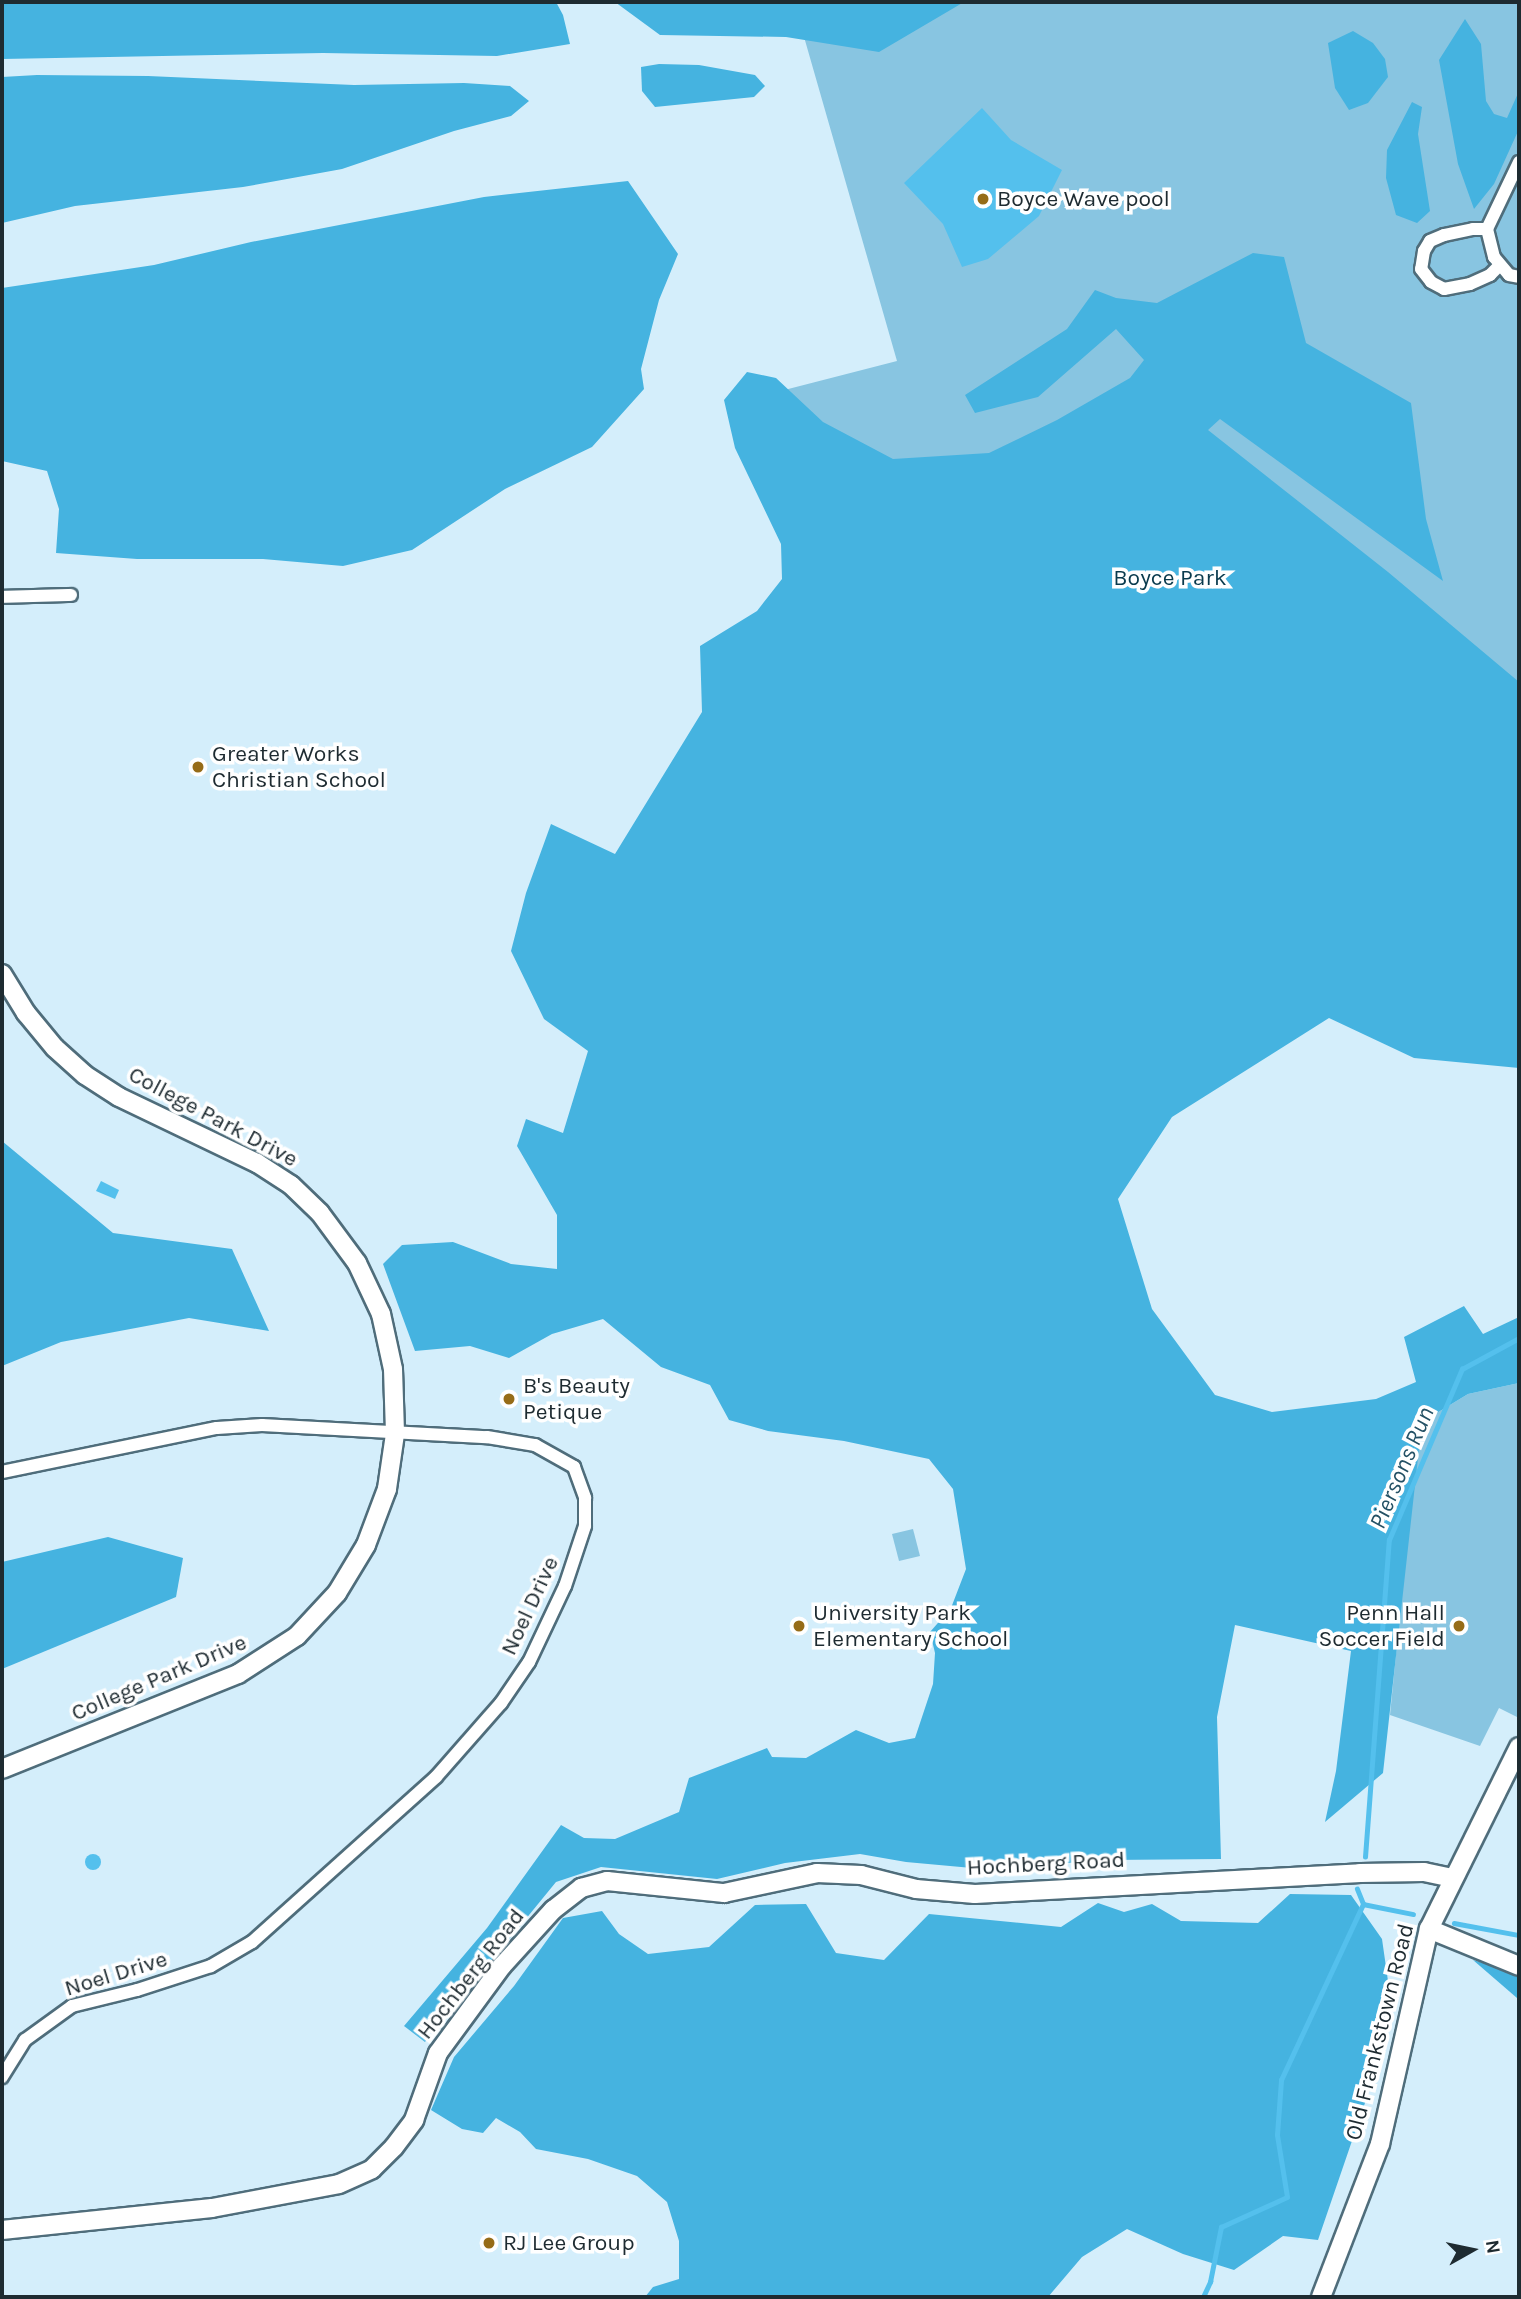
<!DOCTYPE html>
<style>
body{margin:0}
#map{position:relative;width:1521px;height:2299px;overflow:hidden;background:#d4eefb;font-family:Karla,sans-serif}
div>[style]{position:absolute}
.green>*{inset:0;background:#88c5e1}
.forest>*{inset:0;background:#45b3e0}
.water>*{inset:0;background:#54c0ed}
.round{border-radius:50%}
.stream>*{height:4.5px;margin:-2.25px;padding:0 2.25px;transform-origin:2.25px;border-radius:2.25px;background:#54c0ed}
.roads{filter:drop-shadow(2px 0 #4f6d7b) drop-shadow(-2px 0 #4f6d7b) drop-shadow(0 2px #4f6d7b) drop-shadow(0 -2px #4f6d7b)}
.street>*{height:12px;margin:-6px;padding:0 6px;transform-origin:6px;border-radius:6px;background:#fff}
.secondary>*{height:18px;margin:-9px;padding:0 9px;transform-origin:9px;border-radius:9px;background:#fff}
.dots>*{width:19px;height:19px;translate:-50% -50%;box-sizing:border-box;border:4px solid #fff;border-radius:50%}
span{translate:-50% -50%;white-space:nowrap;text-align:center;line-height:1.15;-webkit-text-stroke:7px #fff;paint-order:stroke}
.poi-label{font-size:23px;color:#1e2b31}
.left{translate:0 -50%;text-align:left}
.right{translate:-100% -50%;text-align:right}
.park-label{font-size:23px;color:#093a4d}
.street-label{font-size:23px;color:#1e2b31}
.water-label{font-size:24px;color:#245165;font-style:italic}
.frame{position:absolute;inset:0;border:4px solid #1e2b31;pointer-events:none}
.north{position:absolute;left:1437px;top:2215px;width:70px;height:70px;-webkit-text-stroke:5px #fff;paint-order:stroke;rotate:81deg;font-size:19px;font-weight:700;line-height:28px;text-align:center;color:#1e2b31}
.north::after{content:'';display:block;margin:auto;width:24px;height:32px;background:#1e2b31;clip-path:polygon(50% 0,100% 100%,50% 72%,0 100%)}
</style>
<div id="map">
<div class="green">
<i style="clip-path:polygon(794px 2px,1519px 2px,1519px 980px,742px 401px,897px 361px)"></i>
<i style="clip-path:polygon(1519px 1383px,1519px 1718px,1499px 1708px,1480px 1746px,1390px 1715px,1407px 1543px,1422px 1422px,1468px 1394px)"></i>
<i style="clip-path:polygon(913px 1529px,920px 1556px,899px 1561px,892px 1534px)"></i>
</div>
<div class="forest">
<i style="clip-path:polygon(2px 2px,556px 2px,563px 15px,570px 44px,497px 56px,323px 53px,2px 59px)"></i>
<i style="clip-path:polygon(615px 2px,964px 2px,879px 52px,786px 37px,660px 35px)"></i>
<i style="clip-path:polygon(1465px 19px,1481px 44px,1486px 101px,1494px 114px,1507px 118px,1519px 91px,1519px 129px,1494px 184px,1474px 209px,1458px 164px,1439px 60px)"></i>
<i style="clip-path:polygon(1353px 31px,1373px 43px,1385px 59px,1388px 77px,1368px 103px,1349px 110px,1335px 88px,1328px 43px)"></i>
<i style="clip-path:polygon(659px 64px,699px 65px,755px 75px,765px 86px,754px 97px,655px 107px,642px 91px,641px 67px)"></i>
<i style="clip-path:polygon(37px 75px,148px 76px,354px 85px,464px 83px,510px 86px,529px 101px,511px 116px,454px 131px,342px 169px,243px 187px,75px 206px,2px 223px,2px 77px)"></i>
<i style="clip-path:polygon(1412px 102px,1422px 107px,1418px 134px,1430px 211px,1417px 223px,1396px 215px,1386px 178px,1387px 150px)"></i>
<i style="clip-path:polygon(628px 181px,678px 254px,659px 300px,641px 369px,644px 389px,592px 447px,505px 489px,412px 550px,343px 566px,263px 559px,137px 559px,56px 553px,59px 509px,47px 471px,2px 461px,2px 288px,154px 265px,251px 242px,484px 197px)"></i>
<i style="clip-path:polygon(1253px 253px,1284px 257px,1306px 343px,1411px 403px,1426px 519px,1443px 581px,1220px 419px,1208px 430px,1388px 572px,1519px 682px,1519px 1068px,1414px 1058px,1329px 1018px,1172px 1117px,1118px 1199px,1152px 1309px,1215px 1395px,1272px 1412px,1376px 1399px,1416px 1382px,1404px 1337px,1464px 1306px,1483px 1334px,1519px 1317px,1519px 1383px,1468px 1394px,1422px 1422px,1383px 1773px,1325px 1822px,1336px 1771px,1351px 1651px,1235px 1625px,1217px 1717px,1221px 1859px,1109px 1860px,983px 1869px,906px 1862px,860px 1854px,785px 1863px,717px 1879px,601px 1867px,556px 1882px,425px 2042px,404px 2026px,487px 1928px,561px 1825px,584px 1838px,615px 1839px,679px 1812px,689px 1778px,767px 1748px,772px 1757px,806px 1758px,856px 1730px,889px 1743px,915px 1738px,933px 1684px,935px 1653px,930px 1632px,951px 1608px,966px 1569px,953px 1489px,929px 1459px,844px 1441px,768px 1431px,729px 1420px,710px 1385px,661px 1367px,603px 1319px,552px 1334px,509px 1358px,470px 1346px,415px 1351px,383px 1264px,402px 1245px,453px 1242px,511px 1264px,557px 1269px,557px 1215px,517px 1146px,526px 1119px,563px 1133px,588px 1051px,544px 1019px,511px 951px,526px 893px,551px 824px,615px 854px,702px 712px,700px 646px,757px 611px,782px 579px,781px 544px,735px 448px,724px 400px,747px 372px,776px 378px,823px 422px,893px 459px,989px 453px,1057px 420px,1130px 378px,1144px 360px,1116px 329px,1038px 397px,975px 413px,965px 395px,1067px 329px,1095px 290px,1116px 298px,1157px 303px)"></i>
<i style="clip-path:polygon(2px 1141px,113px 1233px,232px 1249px,269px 1331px,189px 1318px,61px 1342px,2px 1366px)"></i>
<i style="clip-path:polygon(108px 1537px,183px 1558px,176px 1597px,2px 1669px,2px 1562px)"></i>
<i style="clip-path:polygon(1290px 1894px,1351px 1895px,1382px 1939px,1390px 1995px,1366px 2100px,1318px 2240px,1283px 2236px,1234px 2270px,1183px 2254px,1127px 2229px,1082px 2257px,1048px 2297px,645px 2297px,653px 2287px,679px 2279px,679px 2241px,667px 2202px,637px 2176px,588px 2159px,536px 2149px,520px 2132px,496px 2118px,483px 2133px,462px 2129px,431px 2110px,454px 2057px,514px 1986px,563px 1918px,602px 1911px,619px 1934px,648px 1954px,709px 1947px,755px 1905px,806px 1904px,836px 1953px,884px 1960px,929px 1914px,1061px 1927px,1098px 1903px,1124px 1912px,1152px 1904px,1181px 1921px,1258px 1923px)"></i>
<i style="clip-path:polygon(1473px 1960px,1519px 1973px,1519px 1999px,1517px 1998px)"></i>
</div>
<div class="water">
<i style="clip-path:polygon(982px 108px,1011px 140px,1062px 170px,1039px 216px,988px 259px,962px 267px,943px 224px,904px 183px)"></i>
<i style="clip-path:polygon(101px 1181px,119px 1190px,115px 1199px,96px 1191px)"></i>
<i class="round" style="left:85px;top:1854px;width:16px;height:16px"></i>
</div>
<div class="stream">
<i style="left:1365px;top:1857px;width:318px;rotate:-85.7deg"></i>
<i style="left:1389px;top:1540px;width:186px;rotate:-66.9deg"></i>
<i style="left:1462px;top:1369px;width:65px;rotate:-28.5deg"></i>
<i style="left:1363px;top:1904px;width:51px;rotate:11.3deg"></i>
<i style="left:1454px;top:1923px;width:66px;rotate:10.5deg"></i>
<i style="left:1203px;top:2297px;width:17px;rotate:-65deg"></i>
<i style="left:1210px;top:2282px;width:56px;rotate:-78.7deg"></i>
<i style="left:1221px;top:2227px;width:72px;rotate:-24.4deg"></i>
<i style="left:1287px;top:2197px;width:63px;rotate:-99.2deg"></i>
<i style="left:1277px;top:2135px;width:55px;rotate:-85.8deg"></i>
<i style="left:1281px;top:2080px;width:194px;rotate:-65deg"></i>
<i style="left:1363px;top:1904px;width:16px;rotate:-112deg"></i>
</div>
<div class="roads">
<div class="street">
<i style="left:1519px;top:162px;width:74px;rotate:115.5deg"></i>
<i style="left:1487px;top:229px;width:29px;rotate:76deg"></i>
<i style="left:1494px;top:257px;width:23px;rotate:50deg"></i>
<i style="left:1509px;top:275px;width:10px;rotate:11deg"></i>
<i style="left:1487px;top:229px;width:14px;rotate:180deg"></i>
<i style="left:1473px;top:229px;width:30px;rotate:168deg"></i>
<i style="left:1444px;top:235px;width:15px;rotate:157deg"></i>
<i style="left:1430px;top:241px;width:12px;rotate:121deg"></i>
<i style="left:1424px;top:251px;width:18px;rotate:99deg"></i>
<i style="left:1421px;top:269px;width:16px;rotate:52deg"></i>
<i style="left:1431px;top:282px;width:15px;rotate:28deg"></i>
<i style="left:1444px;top:289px;width:26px;rotate:-11deg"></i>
<i style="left:1470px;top:284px;width:22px;rotate:-24deg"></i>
<i style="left:1490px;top:275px;width:14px;rotate:-45deg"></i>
<i style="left:2px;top:597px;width:69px;rotate:-1.7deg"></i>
<i style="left:2px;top:1472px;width:219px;rotate:-11.6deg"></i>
<i style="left:217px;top:1428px;width:45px;rotate:-3.8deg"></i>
<i style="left:262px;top:1425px;width:225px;rotate:3.1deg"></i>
<i style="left:487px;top:1437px;width:49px;rotate:9.5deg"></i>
<i style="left:535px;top:1445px;width:45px;rotate:29.4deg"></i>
<i style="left:574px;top:1467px;width:33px;rotate:70deg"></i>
<i style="left:585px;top:1498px;width:28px;rotate:90deg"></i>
<i style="left:585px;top:1526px;width:63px;rotate:108.4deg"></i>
<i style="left:565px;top:1586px;width:84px;rotate:115.3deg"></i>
<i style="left:529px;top:1662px;width:50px;rotate:124.3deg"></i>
<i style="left:501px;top:1703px;width:98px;rotate:131.3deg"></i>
<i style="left:436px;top:1777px;width:247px;rotate:138.1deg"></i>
<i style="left:252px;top:1942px;width:48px;rotate:149.7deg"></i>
<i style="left:211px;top:1966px;width:78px;rotate:162deg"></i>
<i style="left:137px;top:1990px;width:67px;rotate:166.2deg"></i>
<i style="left:72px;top:2006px;width:58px;rotate:144.1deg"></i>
<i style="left:25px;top:2040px;width:44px;rotate:121.9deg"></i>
</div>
<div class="secondary">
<i style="left:2px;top:974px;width:46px;rotate:58.4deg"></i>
<i style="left:26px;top:1013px;width:45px;rotate:50.4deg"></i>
<i style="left:55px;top:1048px;width:40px;rotate:42deg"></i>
<i style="left:85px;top:1075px;width:40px;rotate:32.9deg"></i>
<i style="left:119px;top:1097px;width:153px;rotate:25.6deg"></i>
<i style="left:257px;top:1163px;width:40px;rotate:32.9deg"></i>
<i style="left:291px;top:1185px;width:40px;rotate:44deg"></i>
<i style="left:320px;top:1213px;width:62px;rotate:53.5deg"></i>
<i style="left:357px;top:1263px;width:56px;rotate:64.8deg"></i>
<i style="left:381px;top:1314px;width:56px;rotate:77.7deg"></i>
<i style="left:393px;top:1369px;width:65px;rotate:88.2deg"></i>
<i style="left:395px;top:1434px;width:56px;rotate:98.3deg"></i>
<i style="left:387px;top:1489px;width:60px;rotate:110.6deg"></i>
<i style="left:366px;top:1545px;width:56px;rotate:121.1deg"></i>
<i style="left:337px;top:1593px;width:59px;rotate:132.9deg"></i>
<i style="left:297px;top:1636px;width:70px;rotate:147.2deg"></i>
<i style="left:238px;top:1674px;width:254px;rotate:158.1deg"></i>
<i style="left:1429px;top:1929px;width:97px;rotate:22.3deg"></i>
<i style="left:2px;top:2230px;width:211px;rotate:-6deg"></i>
<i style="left:212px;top:2208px;width:129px;rotate:-10.7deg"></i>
<i style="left:339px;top:2184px;width:36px;rotate:-24deg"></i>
<i style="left:372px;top:2169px;width:31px;rotate:-45deg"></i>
<i style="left:394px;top:2147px;width:34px;rotate:-53deg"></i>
<i style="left:414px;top:2120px;width:71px;rotate:-70.3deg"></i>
<i style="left:438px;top:2053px;width:108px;rotate:-53.7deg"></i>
<i style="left:502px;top:1966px;width:76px;rotate:-47.7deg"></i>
<i style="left:553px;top:1910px;width:36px;rotate:-38deg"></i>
<i style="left:581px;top:1888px;width:27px;rotate:-15deg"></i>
<i style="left:607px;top:1881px;width:118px;rotate:5.9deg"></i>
<i style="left:724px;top:1893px;width:95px;rotate:-12.1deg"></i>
<i style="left:817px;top:1873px;width:44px;rotate:2.6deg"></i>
<i style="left:861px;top:1875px;width:57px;rotate:14.3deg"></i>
<i style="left:916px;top:1889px;width:59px;rotate:4.8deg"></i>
<i style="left:975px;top:1894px;width:386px;rotate:-3.1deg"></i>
<i style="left:1360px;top:1873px;width:64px;rotate:-0.9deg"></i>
<i style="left:1424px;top:1872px;width:29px;rotate:12deg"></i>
<i style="left:1321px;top:2297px;width:164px;rotate:-68.9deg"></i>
<i style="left:1380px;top:2144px;width:221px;rotate:-77.2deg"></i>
<i style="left:1429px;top:1929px;width:203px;rotate:-63.7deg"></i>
</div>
</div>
<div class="dots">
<i style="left:983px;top:199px;background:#966c18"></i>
<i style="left:198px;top:767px;background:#966c18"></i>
<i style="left:509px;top:1399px;background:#966c18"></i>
<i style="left:799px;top:1626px;background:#966c18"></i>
<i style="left:1459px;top:1626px;background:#966c18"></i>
<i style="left:489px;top:2243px;background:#966c18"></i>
</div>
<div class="poi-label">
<span class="left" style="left:997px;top:199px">Boyce Wave pool</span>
<span class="left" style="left:212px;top:767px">Greater Works<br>Christian School</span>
<span class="left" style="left:523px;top:1399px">B's Beauty<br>Petique</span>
<span class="left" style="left:813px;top:1626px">University Park<br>Elementary School</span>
<span class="right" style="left:1445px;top:1626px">Penn Hall<br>Soccer Field</span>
<span class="left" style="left:503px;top:2243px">RJ Lee Group</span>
</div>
<div class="park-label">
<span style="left:1170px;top:578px">Boyce Park</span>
</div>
<div class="street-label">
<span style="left:213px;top:1117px;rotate:28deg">College Park Drive</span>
<span style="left:530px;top:1606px;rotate:-65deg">Noel Drive</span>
<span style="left:159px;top:1678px;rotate:-23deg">College Park Drive</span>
<span style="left:1046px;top:1864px;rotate:-3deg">Hochberg Road</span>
<span style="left:116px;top:1974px;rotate:-17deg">Noel Drive</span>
<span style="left:471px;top:1974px;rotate:-52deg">Hochberg Road</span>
<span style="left:1380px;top:2032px;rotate:-76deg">Old Frankstown Road</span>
</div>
<div class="water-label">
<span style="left:1402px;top:1468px;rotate:-67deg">Piersons Run</span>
</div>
<div class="frame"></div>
<div class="north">N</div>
</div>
